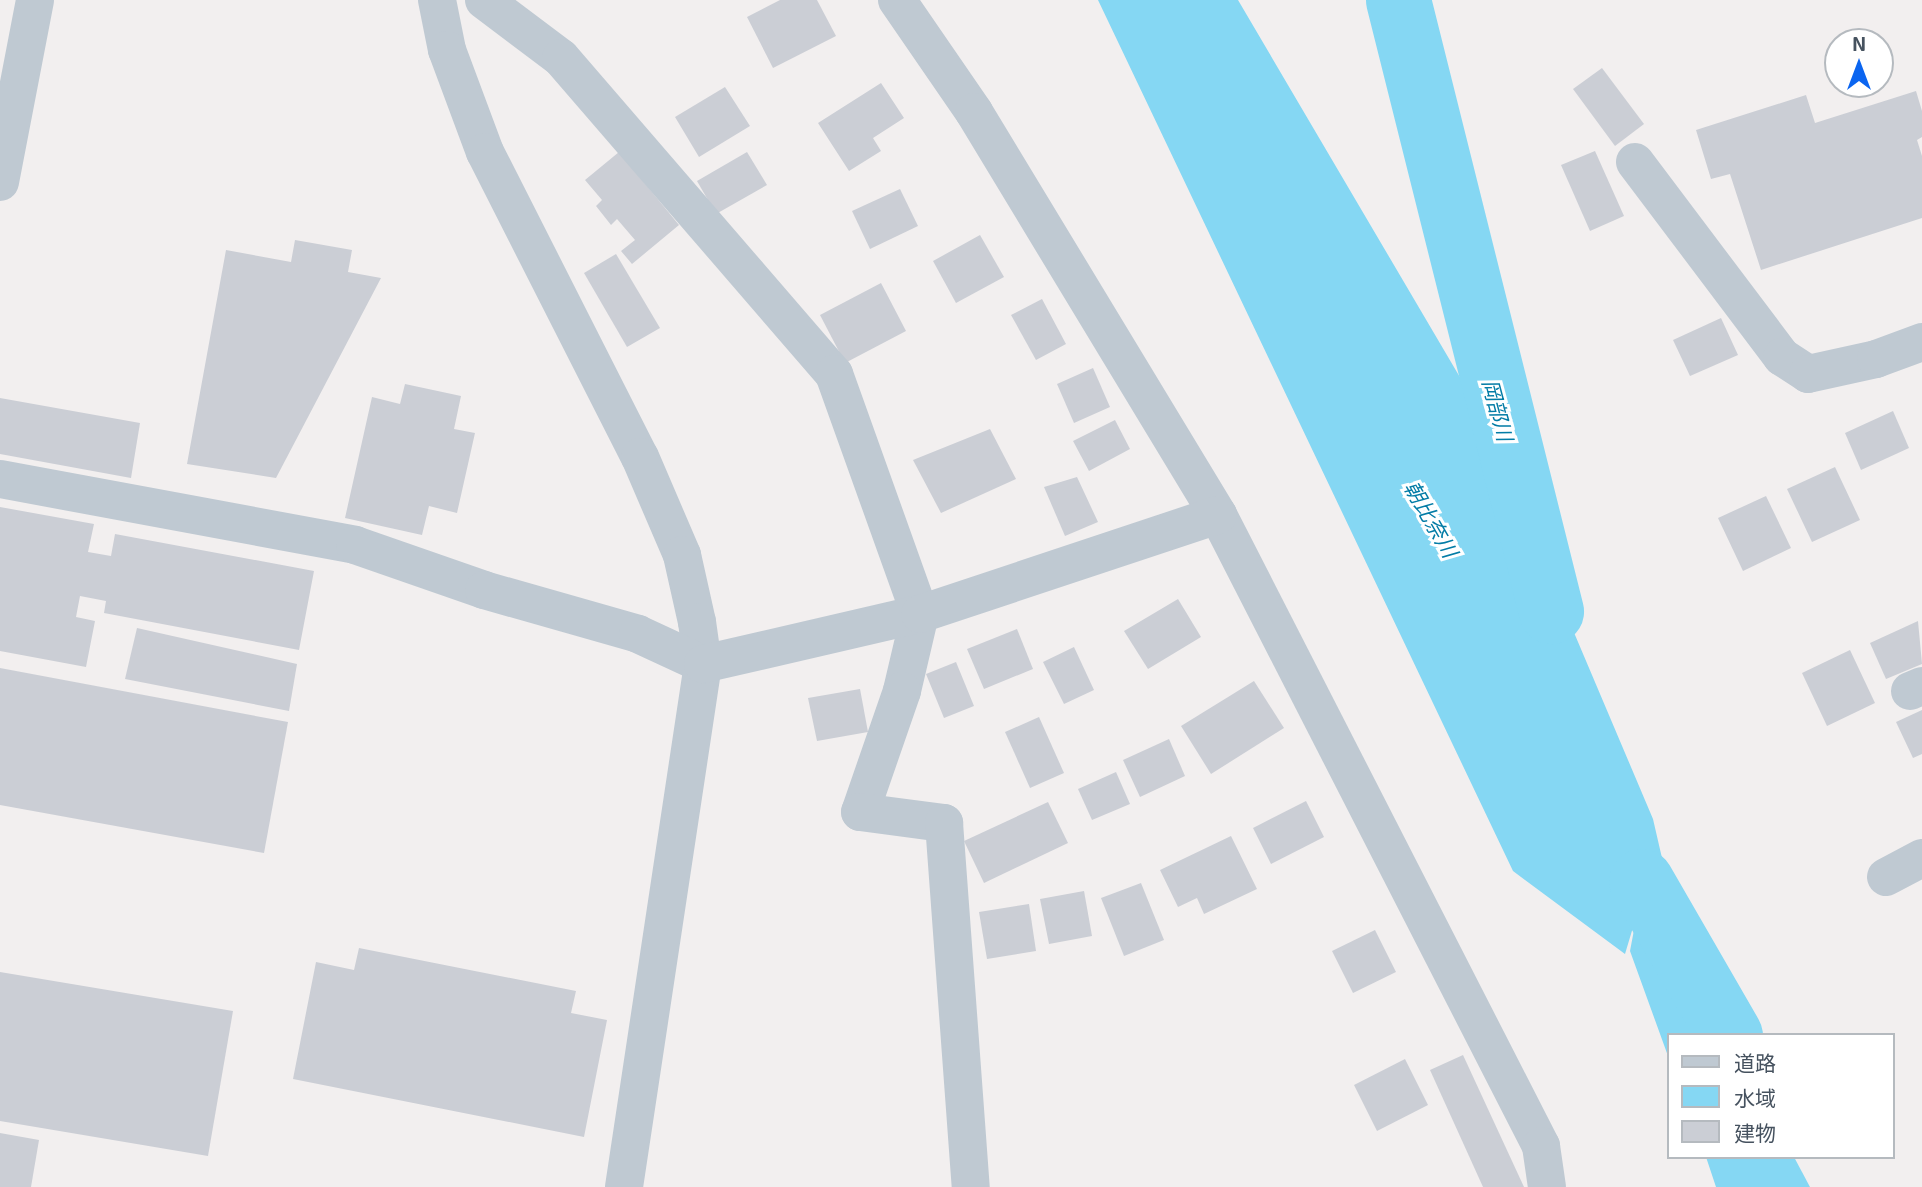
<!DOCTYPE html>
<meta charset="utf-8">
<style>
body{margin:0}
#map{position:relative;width:1922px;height:1187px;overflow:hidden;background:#f2efef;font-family:"Exo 2","Noto Sans JP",sans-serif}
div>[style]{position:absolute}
.water>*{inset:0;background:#85d7f3}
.river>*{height:65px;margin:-32.5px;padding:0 32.5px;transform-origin:32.5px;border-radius:32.5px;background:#85d7f3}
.building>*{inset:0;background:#cbced5}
.minor>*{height:38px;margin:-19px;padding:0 19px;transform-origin:19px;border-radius:19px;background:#bfc9d2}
span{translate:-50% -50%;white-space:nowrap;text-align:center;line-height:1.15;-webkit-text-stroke:6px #fff;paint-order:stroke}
.water-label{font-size:21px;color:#037ca6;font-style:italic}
.legend{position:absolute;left:1667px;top:1033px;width:228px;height:126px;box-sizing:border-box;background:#fff;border:2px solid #b5babf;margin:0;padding:9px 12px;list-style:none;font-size:21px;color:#46525f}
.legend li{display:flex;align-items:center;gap:14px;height:35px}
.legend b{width:35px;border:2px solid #b5babf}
.north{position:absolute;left:1824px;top:28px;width:70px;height:70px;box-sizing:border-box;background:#fff;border:2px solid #b5babf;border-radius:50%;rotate:0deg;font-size:19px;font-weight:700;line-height:28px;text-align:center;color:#46525f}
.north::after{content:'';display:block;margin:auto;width:24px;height:32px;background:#0b65f0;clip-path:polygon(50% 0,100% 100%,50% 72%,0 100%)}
</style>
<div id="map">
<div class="water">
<i style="clip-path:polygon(1098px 0,1238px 0,1481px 413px,1653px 819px,1685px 958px,1727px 1035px,1668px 1035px,1668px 1056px,1630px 951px,1637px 914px,1625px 954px,1513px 871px)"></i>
<i style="clip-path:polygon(1706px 1157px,1794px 1157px,1810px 1187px,1716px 1187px)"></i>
</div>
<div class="river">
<i style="left:1398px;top:0;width:630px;rotate:75.94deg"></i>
<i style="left:1641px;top:881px;width:178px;rotate:60deg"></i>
</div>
<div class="building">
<i style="clip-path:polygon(780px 0,817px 0,836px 36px,773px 68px,747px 17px)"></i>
<i style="clip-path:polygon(1602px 68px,1644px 124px,1615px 146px,1573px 89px)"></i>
<i style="clip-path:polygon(881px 83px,904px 118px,873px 138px,881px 151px,849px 171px,818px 123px)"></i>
<i style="clip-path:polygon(725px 87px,750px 126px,699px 157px,675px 117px)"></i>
<i style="clip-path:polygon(1916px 91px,1922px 111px,1922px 137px,1917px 140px,1922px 156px,1922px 218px,1761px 270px,1730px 174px,1711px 179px,1696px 130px,1806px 95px,1815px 123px)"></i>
<i style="clip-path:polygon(1595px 151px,1624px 216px,1590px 231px,1561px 165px)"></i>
<i style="clip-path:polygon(619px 152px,679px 225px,632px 264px,621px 251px,635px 240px,617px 219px,611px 225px,596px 206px,602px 200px,585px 180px)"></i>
<i style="clip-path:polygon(747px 152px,767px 185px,716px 214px,697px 181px)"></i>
<i style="clip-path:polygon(900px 189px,918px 226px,870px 249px,852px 211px)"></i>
<i style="clip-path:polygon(980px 235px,1004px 277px,956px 303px,933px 261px)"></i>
<i style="clip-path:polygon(295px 240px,352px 250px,348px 272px,381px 278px,276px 478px,187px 464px,226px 250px,291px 262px)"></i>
<i style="clip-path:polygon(616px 254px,660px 328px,627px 347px,584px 273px)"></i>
<i style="clip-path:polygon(881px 283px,906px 331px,845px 363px,820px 315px)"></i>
<i style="clip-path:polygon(1042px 299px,1066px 344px,1036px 360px,1011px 315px)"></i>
<i style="clip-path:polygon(1721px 318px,1738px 355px,1690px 376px,1673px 340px)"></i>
<i style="clip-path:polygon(1093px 368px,1110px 407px,1074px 423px,1057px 384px)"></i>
<i style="clip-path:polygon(405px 384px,461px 396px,454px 429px,475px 433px,457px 513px,429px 506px,422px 535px,345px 518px,372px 397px,400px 404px)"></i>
<i style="clip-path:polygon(0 398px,140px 423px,131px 478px,0 454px)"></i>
<i style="clip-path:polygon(1893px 411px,1909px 448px,1861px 470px,1845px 433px)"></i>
<i style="clip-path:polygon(1115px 420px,1130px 449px,1089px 471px,1073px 441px)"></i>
<i style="clip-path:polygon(990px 429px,1016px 479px,941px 513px,913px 460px)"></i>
<i style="clip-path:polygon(1835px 467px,1860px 520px,1812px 542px,1787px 489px)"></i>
<i style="clip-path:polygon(1077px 477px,1098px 522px,1065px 536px,1044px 487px)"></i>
<i style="clip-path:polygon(1766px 496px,1791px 548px,1743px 571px,1718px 518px)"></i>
<i style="clip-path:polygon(0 507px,94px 524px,88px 552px,111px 556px,115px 534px,314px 571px,299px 650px,104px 613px,106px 601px,80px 596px,76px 617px,95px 621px,86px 667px,0 651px)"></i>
<i style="clip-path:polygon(1178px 599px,1201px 637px,1148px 669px,1124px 631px)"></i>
<i style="clip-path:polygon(1918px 621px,1922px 664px,1886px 679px,1870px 643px)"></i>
<i style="clip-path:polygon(137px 628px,297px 664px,289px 711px,125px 679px)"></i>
<i style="clip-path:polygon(1017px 629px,1033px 669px,984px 689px,967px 649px)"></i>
<i style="clip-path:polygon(1074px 647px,1094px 690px,1064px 704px,1043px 662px)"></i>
<i style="clip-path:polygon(1850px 650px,1875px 703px,1827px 726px,1802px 673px)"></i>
<i style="clip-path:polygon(956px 662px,974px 706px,944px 718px,926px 674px)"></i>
<i style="clip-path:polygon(0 668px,288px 722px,264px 853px,0 805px)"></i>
<i style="clip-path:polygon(1254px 681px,1284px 728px,1211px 774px,1181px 726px)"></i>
<i style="clip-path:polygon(860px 689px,868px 732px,817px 741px,808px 698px)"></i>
<i style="clip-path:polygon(1922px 710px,1922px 754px,1913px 758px,1896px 722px)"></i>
<i style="clip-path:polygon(1039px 717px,1064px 773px,1030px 788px,1005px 732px)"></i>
<i style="clip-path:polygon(1169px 739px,1185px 776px,1140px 797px,1123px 760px)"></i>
<i style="clip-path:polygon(1116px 772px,1130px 804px,1092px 820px,1078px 789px)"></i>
<i style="clip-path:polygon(1306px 801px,1324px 837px,1271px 864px,1253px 828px)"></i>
<i style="clip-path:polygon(1048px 802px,1068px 843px,984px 883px,964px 841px)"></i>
<i style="clip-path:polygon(1231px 836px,1257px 889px,1204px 914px,1197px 898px,1178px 907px,1160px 870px)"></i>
<i style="clip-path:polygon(1141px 883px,1164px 940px,1124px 956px,1101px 898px)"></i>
<i style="clip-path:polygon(1084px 891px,1092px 936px,1049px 944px,1040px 899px)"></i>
<i style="clip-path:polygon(1029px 904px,1036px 951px,987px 959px,979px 912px)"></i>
<i style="clip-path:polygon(1375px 930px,1396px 972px,1353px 993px,1332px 951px)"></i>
<i style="clip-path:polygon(359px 948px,576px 991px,571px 1013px,607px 1020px,584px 1137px,293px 1079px,316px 962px,354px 970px)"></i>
<i style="clip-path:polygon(0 972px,233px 1011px,208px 1156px,0 1121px)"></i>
<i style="clip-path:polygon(1463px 1055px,1524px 1187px,1483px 1187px,1430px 1070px)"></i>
<i style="clip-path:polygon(1405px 1059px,1428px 1105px,1377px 1131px,1354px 1085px)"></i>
<i style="clip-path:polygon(0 1133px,39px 1140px,31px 1187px,0 1187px)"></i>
</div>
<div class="minor">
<i style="left:437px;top:0;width:51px;rotate:78.7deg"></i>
<i style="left:447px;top:50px;width:109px;rotate:69.6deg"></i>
<i style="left:485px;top:152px;width:342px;rotate:63.1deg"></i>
<i style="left:640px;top:457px;width:107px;rotate:66.8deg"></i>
<i style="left:682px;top:555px;width:69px;rotate:77.4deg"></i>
<i style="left:697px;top:622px;width:42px;rotate:81.9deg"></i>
<i style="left:703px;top:664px;width:529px;rotate:98.59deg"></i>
<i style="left:484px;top:0;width:96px;rotate:37deg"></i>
<i style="left:561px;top:58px;width:418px;rotate:49.2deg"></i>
<i style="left:834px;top:374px;width:255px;rotate:70.3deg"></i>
<i style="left:920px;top:614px;width:79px;rotate:103.2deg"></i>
<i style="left:902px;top:691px;width:128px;rotate:109.1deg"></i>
<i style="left:860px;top:812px;width:85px;rotate:7.5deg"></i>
<i style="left:944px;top:823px;width:365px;rotate:85.8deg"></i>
<i style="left:897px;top:0;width:136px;rotate:55.5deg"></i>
<i style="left:974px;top:112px;width:471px;rotate:58.8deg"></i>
<i style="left:1218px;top:515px;width:709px;rotate:62.89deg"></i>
<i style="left:1541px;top:1146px;width:41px;rotate:81.7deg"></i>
<i style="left:1635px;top:162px;width:244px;rotate:53deg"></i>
<i style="left:1782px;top:357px;width:31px;rotate:33deg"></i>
<i style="left:1808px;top:374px;width:70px;rotate:-12.4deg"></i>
<i style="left:1876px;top:359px;width:49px;rotate:-20.3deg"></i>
<i style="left:0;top:182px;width:185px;rotate:-79.1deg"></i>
<i style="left:0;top:479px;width:361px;rotate:10.5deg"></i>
<i style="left:355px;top:545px;width:137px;rotate:19.2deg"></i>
<i style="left:484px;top:590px;width:160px;rotate:15.9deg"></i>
<i style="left:638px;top:634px;width:72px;rotate:24.8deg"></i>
<i style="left:703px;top:664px;width:223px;rotate:-13deg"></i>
<i style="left:920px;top:614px;width:314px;rotate:-18.4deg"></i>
<i style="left:1910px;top:691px;width:13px;rotate:-23deg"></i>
<i style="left:1886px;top:877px;width:41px;rotate:-27.8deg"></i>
</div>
<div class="water-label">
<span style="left:1498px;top:410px;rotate:75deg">岡部川</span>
<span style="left:1431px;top:519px;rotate:60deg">朝比奈川</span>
</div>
<ul class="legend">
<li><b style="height:9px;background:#bfc9d2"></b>道路</li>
<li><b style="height:19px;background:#85d7f3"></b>水域</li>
<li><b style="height:19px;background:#cbced5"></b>建物</li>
</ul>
<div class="north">N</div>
</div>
